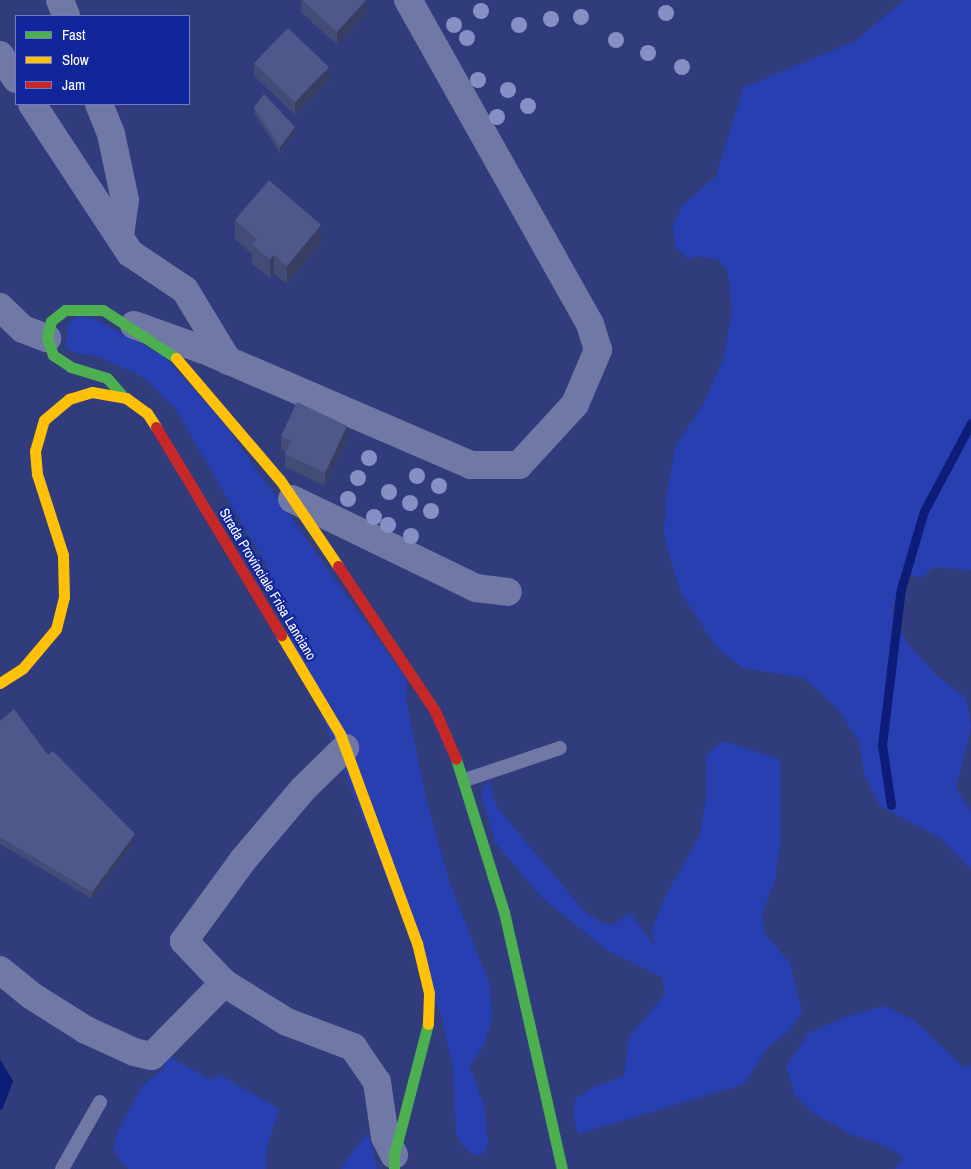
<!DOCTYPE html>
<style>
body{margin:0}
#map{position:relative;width:971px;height:1169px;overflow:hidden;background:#303c7c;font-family:"Archivo Narrow",sans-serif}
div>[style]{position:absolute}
.green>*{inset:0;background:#283fb2}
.water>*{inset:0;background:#0d1d77}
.stream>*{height:9px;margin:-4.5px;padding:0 4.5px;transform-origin:4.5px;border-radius:4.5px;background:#0d1d77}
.lane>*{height:14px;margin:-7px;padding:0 7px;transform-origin:7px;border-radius:7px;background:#7078a6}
.street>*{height:28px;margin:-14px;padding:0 14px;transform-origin:14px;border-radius:14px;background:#7078a6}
.fast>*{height:11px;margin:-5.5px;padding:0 5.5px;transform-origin:5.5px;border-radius:5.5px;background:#4caf50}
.slow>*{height:11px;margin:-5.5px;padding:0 5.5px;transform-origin:5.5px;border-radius:5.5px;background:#ffc107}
.jam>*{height:11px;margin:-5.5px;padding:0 5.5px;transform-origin:5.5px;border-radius:5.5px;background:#c62828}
.trees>*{width:16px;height:16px;margin:-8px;border-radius:50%;background:#8690c4}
.wall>*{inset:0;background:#434c77}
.shaded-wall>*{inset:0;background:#373e61}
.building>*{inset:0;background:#4e588a}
span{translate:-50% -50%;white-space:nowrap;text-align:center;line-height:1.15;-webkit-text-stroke:4.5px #11269b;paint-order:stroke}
.street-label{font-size:14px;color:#fff}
.legend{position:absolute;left:15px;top:15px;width:175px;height:90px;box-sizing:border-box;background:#11269b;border:1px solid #707dc3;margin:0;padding:6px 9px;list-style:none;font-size:15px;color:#fff}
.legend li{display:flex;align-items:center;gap:10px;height:25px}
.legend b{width:25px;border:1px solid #707dc3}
</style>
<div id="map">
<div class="green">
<i style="clip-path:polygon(904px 0,971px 0,971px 570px,934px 567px,922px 578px,901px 572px,892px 612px,907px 643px,937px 676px,966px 698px,971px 727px,956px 789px,971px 811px,971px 870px,942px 839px,880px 806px,864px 774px,859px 742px,837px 708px,804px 678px,743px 668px,717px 648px,681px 593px,664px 537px,666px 499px,676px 445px,704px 403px,724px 357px,732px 312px,728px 272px,717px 259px,696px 256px,688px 259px,675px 246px,673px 226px,682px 206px,716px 176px,743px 88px,855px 41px)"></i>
<i style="clip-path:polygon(77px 316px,94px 319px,162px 355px,217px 414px,407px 680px,407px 706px,427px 803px,449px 881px,490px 986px,492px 1018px,485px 1043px,470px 1066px,484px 1106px,488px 1143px,484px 1154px,473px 1155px,462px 1145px,456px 1132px,453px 1066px,439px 1010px,288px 630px,287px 614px,265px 563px,175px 408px,146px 379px,135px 373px,99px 357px,73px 352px,66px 347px,68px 324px)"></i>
<i style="clip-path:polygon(722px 741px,780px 759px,780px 847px,775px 879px,762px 915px,765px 934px,790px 963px,802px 1011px,790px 1030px,768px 1047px,744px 1084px,578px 1134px,573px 1114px,575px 1099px,592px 1088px,624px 1076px,629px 1037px,665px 994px,662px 977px,607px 950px,541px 897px,495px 842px,482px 797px,484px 786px,490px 779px,493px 798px,499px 810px,585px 912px,605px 924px,614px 925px,630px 912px,655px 947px,652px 929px,667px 893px,700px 835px,706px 798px,706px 756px)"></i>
<i style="clip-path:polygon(885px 1006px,915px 1021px,964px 1068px,971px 1065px,971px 1169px,895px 1169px,903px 1156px,878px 1143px,852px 1135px,813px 1113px,795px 1095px,786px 1067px,809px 1033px,848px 1016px)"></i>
<i style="clip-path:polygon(168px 1056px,210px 1080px,220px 1075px,279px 1109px,267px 1146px,266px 1169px,129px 1169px,122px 1163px,113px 1149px,117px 1133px,143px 1085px,163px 1069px)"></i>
<i style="clip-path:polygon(368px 1133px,377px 1169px,341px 1169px,355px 1148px)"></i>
</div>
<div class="water">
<i style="clip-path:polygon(0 1059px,13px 1081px,2px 1110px,0 1109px)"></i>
</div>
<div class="stream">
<i style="left:891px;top:805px;width:61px;rotate:-98.5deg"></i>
<i style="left:882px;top:745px;width:157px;rotate:-83.1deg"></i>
<i style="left:901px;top:589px;width:81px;rotate:-73.6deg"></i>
<i style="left:924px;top:511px;width:100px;rotate:-61.9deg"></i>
</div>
<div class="lane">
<i style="left:465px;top:780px;width:100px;rotate:-18.6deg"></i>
<i style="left:62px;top:1169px;width:77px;rotate:-60.4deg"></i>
</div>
<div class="street">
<i style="left:60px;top:0;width:17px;rotate:69deg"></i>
<i style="left:0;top:55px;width:29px;rotate:56deg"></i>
<i style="left:32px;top:104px;width:178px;rotate:56.7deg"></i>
<i style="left:130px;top:253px;width:66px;rotate:33.9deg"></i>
<i style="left:185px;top:290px;width:83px;rotate:58.8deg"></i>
<i style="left:99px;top:104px;width:32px;rotate:68deg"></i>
<i style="left:111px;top:134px;width:67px;rotate:78deg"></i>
<i style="left:125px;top:200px;width:37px;rotate:98deg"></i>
<i style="left:0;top:307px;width:32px;rotate:44deg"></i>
<i style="left:23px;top:329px;width:26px;rotate:21deg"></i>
<i style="left:134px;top:325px;width:74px;rotate:19.7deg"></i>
<i style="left:204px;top:350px;width:291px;rotate:23.3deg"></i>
<i style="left:471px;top:465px;width:48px"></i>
<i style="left:519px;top:465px;width:83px;rotate:-47.4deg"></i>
<i style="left:575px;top:404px;width:59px;rotate:-66.9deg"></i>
<i style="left:598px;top:350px;width:27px;rotate:-107deg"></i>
<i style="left:590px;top:324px;width:372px;rotate:-119.3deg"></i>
<i style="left:292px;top:499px;width:204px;rotate:25.8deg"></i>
<i style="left:476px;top:588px;width:32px;rotate:7deg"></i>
<i style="left:0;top:970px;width:41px;rotate:39.1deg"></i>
<i style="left:32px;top:996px;width:64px;rotate:32.2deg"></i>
<i style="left:86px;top:1030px;width:53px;rotate:24.6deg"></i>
<i style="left:134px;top:1052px;width:18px;rotate:13deg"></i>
<i style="left:152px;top:1056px;width:103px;rotate:-45.4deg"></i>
<i style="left:224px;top:983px;width:74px;rotate:31.8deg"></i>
<i style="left:287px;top:1022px;width:71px;rotate:20.7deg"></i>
<i style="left:353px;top:1047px;width:42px;rotate:55.6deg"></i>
<i style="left:377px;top:1082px;width:56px;rotate:81.7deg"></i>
<i style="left:385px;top:1137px;width:20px;rotate:63deg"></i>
<i style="left:224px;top:983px;width:58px;rotate:-133.6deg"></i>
<i style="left:184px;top:941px;width:100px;rotate:-53.9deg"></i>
<i style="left:243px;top:860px;width:93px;rotate:-49.8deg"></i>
<i style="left:303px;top:789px;width:59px;rotate:-44.3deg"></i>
</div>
<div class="fast">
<i style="left:121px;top:394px;width:21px;rotate:-131deg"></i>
<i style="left:107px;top:378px;width:38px;rotate:-163deg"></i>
<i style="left:71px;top:367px;width:22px;rotate:-146deg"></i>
<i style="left:53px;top:355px;width:18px;rotate:-109deg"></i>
<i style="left:47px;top:338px;width:17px;rotate:-77deg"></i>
<i style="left:51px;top:321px;width:18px;rotate:-38deg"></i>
<i style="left:65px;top:310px;width:38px"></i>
<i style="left:103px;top:310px;width:87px;rotate:33.3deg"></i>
<i style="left:456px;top:759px;width:160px;rotate:72.6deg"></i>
<i style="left:504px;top:912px;width:263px;rotate:77.3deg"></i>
<i style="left:394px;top:1169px;width:14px;rotate:-90deg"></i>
<i style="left:394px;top:1155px;width:135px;rotate:-75.5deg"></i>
</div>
<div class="slow">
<i style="left:176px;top:358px;width:160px;rotate:49.6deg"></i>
<i style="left:280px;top:480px;width:104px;rotate:56deg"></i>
<i style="left:281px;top:635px;width:115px;rotate:59.2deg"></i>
<i style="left:340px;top:734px;width:223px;rotate:69.8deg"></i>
<i style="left:417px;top:943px;width:51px;rotate:76.5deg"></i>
<i style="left:429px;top:993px;width:31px;rotate:92deg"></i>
<i style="left:0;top:683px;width:27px;rotate:-33deg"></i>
<i style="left:23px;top:668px;width:51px;rotate:-49.8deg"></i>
<i style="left:56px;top:629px;width:33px;rotate:-76deg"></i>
<i style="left:64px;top:597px;width:42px;rotate:-91.4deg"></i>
<i style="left:63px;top:555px;width:85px;rotate:-107.8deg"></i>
<i style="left:37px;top:474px;width:23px;rotate:-95deg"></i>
<i style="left:35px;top:451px;width:32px;rotate:-74deg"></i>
<i style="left:44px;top:420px;width:33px;rotate:-40deg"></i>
<i style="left:69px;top:399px;width:24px;rotate:-17deg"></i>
<i style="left:92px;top:392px;width:35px;rotate:10deg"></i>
<i style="left:126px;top:398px;width:26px;rotate:36deg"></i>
<i style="left:147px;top:413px;width:17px;rotate:57deg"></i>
</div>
<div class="jam">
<i style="left:156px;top:427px;width:243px;rotate:59deg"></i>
<i style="left:338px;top:566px;width:174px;rotate:56.2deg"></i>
<i style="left:435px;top:711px;width:52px;rotate:66.4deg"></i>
</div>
<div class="trees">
<i style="left:481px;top:11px"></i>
<i style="left:666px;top:13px"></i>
<i style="left:581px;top:17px"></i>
<i style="left:551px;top:19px"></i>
<i style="left:454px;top:25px"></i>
<i style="left:519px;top:25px"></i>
<i style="left:467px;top:38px"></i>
<i style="left:616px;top:40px"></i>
<i style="left:648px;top:53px"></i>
<i style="left:682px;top:67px"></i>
<i style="left:478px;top:80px"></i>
<i style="left:508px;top:90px"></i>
<i style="left:528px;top:106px"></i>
<i style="left:497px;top:117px"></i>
<i style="left:369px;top:458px"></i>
<i style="left:417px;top:476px"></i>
<i style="left:358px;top:478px"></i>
<i style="left:439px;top:486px"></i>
<i style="left:389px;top:492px"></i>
<i style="left:348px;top:499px"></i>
<i style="left:410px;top:503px"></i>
<i style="left:431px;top:511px"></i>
<i style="left:374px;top:517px"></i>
<i style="left:388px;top:525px"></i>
<i style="left:411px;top:536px"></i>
</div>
<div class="wall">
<i style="clip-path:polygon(301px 0,366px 13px,337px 45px,301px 12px)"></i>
<i style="clip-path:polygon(254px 63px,329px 80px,295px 115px,254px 76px)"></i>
<i style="clip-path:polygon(254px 107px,295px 133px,280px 153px,254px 113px)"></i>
<i style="clip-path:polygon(235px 220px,321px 243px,287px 284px,274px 273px,270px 278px,252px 264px,252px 254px,235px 239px)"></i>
<i style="clip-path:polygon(281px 436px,347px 439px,325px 486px,285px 467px,285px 454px,286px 452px,281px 449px)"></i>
<i style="clip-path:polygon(0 721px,48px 755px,135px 841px,92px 899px,0 844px)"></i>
</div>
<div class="shaded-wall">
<i style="clip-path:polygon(366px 0,366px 13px,337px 45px,337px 32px)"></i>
<i style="clip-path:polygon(329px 67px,329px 80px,295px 115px,295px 102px)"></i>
<i style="clip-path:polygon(295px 127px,295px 133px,280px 153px,280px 147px)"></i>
<i style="clip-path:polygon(321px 225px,321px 243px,287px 284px,287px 266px)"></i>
<i style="clip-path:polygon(274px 255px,274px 273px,270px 278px,270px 259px)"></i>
<i style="clip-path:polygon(347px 426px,347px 439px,325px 486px,325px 473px)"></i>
<i style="clip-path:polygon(135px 834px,135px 841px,92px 899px,92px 892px)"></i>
</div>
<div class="building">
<i style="clip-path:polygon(302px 0,366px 0,337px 32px)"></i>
<i style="clip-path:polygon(288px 28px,329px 67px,295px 102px,254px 63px)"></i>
<i style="clip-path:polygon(264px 94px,295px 127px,280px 147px,254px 107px)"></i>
<i style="clip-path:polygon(269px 180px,321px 225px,287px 266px,274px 255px,270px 259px,252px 245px,257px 239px,235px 220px)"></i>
<i style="clip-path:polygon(297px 402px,347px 426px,325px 473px,285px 454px,291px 441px,281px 436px)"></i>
<i style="clip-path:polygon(14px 709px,48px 755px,53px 751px,135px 834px,92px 892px,0 837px,0 721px)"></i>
</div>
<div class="street-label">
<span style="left:268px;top:584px;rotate:59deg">Strada Provinciale Frisa Lanciano</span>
</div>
<ul class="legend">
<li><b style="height:6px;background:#4caf50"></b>Fast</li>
<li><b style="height:6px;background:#ffc107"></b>Slow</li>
<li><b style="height:6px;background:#c62828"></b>Jam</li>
</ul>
</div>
